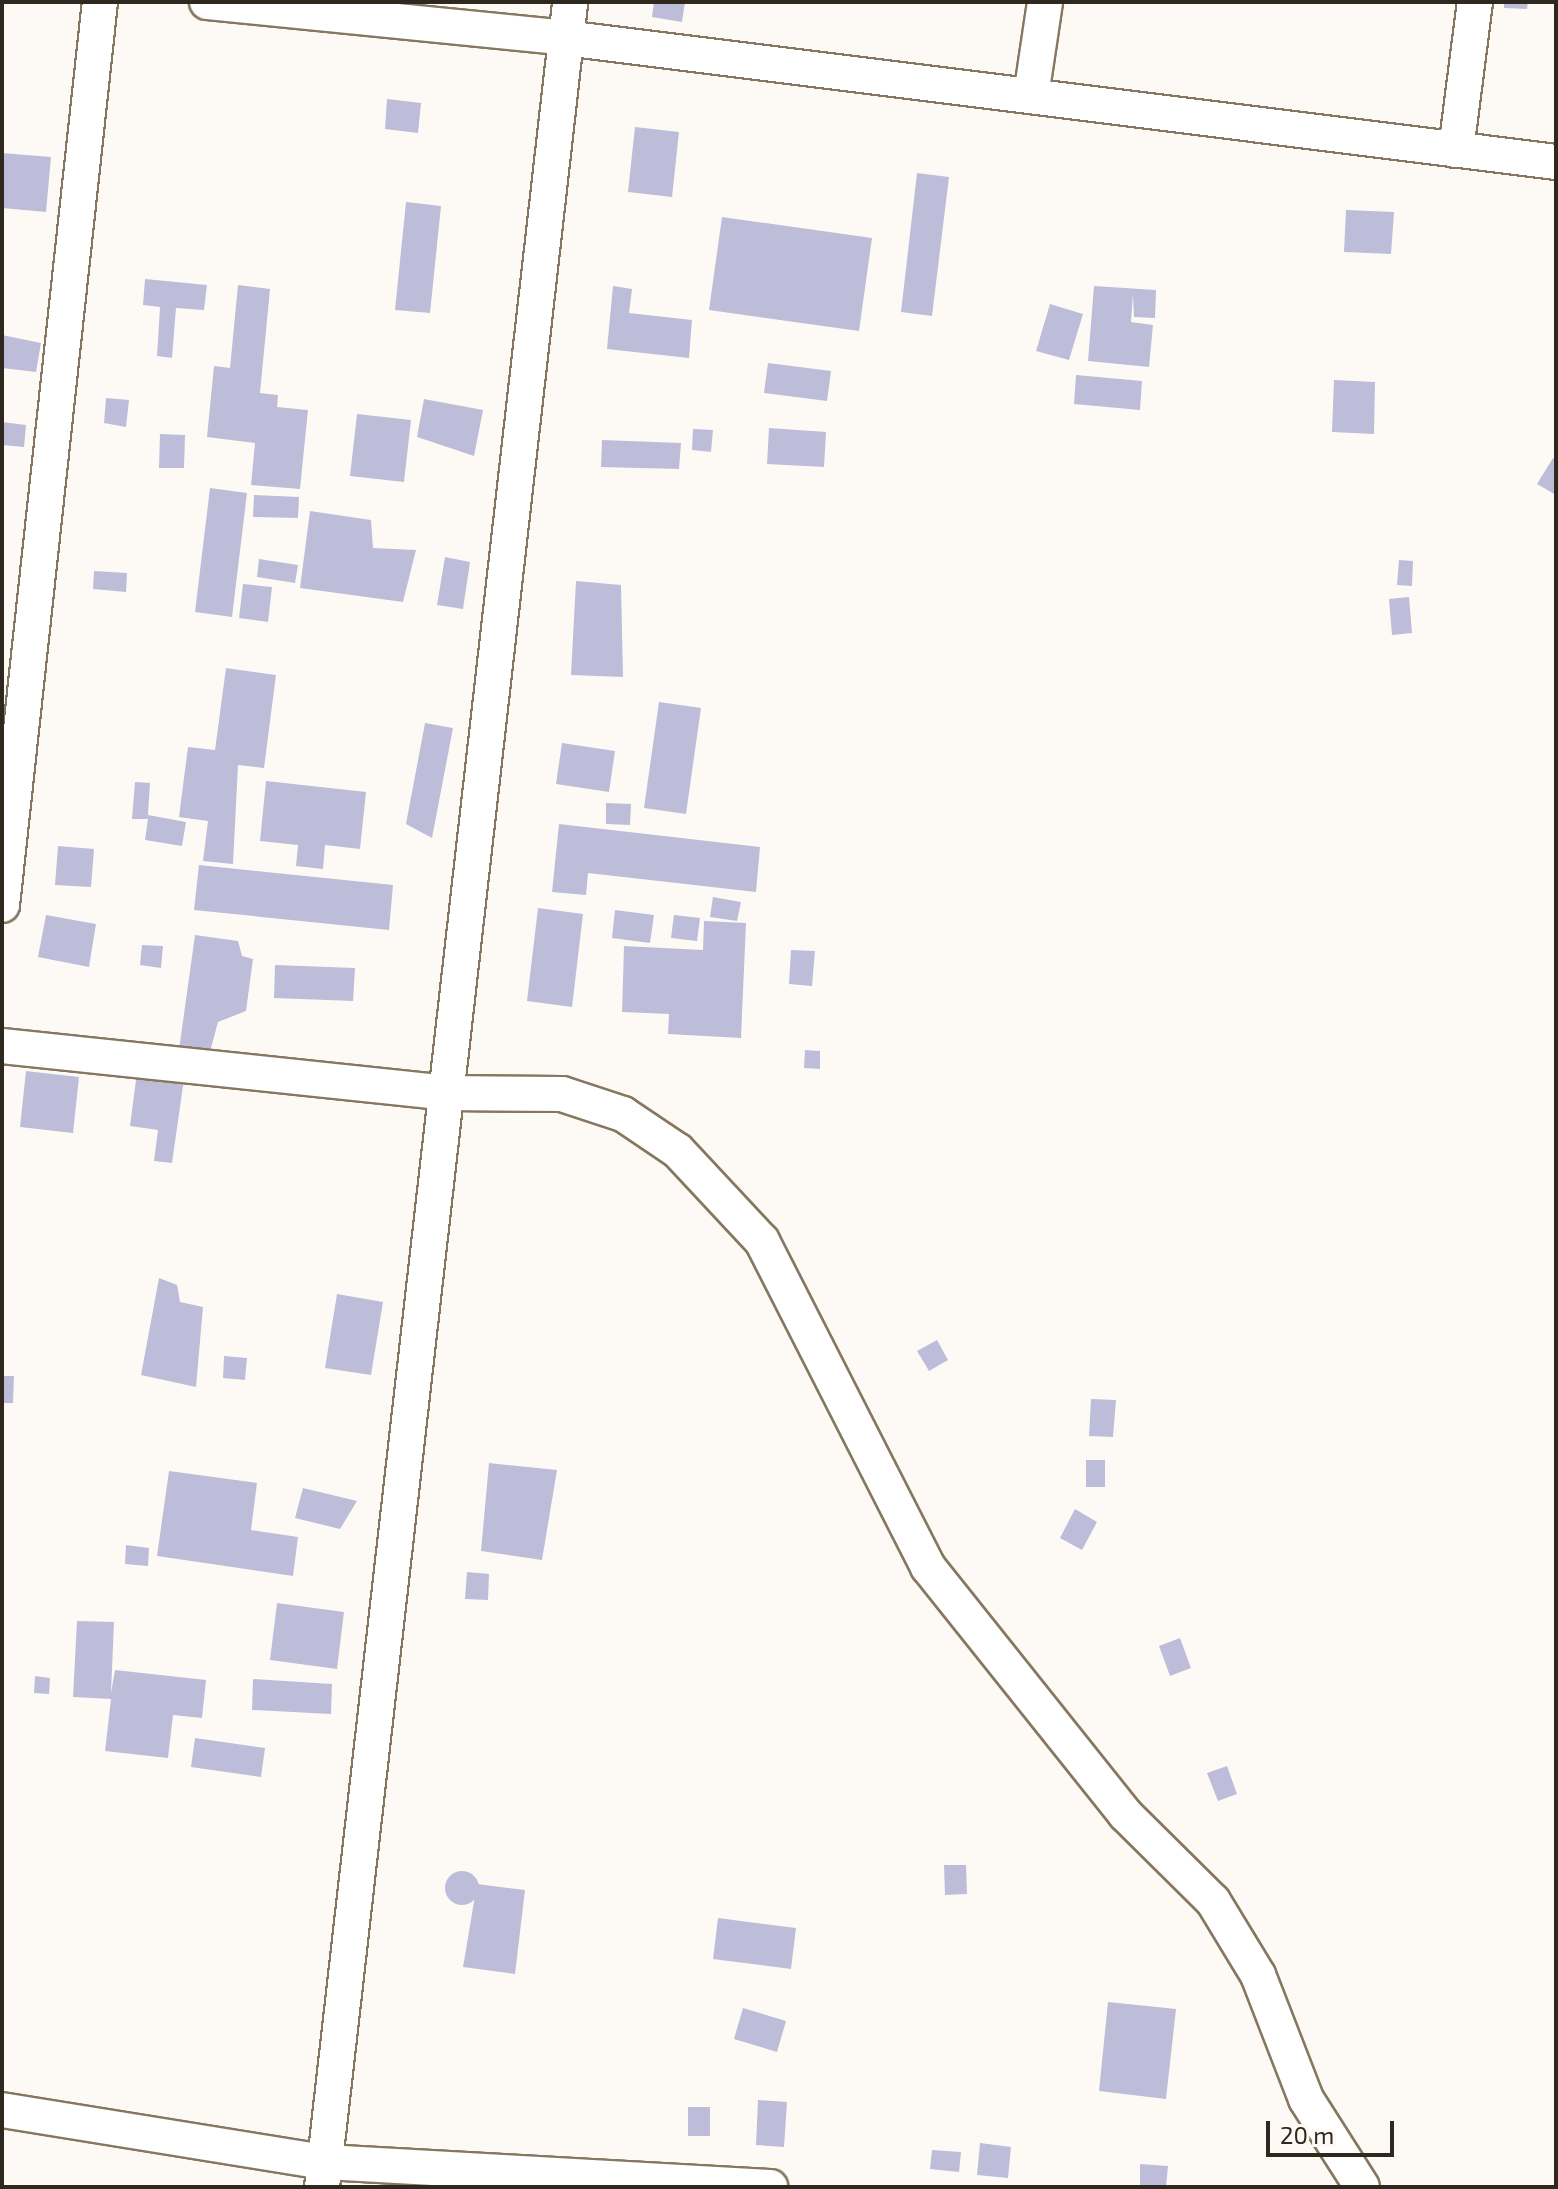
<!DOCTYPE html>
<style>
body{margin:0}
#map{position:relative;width:1558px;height:2189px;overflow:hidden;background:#fdfaf5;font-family:"Exo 2",sans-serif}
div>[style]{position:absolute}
.building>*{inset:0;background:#bebdd9}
.round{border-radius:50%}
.roads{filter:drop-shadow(2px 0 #867760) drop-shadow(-2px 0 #867760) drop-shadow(0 2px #867760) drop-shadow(0 -2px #867760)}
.street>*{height:34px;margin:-17px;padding:0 17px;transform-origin:17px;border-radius:17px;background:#fff}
span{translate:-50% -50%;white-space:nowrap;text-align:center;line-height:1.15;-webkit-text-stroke:6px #fdfaf5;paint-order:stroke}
.frame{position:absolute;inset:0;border:4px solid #2f281f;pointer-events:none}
.scale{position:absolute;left:1266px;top:2121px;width:128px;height:36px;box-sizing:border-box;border:4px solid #2f281f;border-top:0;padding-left:10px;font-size:24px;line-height:28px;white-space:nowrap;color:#2f281f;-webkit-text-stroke:6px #fdfaf5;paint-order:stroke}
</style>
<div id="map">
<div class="building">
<i style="clip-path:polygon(654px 2px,685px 2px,682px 22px,652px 17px)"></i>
<i style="clip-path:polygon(1504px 2px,1528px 2px,1527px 9px,1504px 8px)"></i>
<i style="clip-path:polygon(387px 99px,421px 103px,418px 133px,385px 129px)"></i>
<i style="clip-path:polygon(635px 127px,679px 132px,672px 197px,628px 192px)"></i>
<i style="clip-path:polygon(2px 153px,51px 157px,46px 212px,2px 208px)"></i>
<i style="clip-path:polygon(917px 173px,949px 177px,932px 316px,901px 312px)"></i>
<i style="clip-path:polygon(406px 202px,441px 206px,430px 313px,395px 310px)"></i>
<i style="clip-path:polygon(1346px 210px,1394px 212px,1391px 254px,1344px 252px)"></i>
<i style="clip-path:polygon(722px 217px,872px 238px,859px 331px,709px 310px)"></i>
<i style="clip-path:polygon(145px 279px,207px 285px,204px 310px,176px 308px,172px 358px,157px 356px,160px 307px,143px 305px)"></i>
<i style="clip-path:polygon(238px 285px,270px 289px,260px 393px,278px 395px,277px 407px,308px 410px,300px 489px,251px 485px,255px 443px,207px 437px,214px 366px,230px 368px)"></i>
<i style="clip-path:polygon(613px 286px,632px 289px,629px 313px,692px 320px,689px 358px,607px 349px)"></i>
<i style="clip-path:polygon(1094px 286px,1156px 290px,1155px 318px,1134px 317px,1133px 294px,1131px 322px,1153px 325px,1149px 367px,1088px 361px)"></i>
<i style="clip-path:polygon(1050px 304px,1083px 314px,1069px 360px,1036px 351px)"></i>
<i style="clip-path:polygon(2px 335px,41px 343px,36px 372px,2px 368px)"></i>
<i style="clip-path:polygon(768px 363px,831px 371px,827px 401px,764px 393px)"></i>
<i style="clip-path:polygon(1076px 375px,1142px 381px,1140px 410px,1074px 404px)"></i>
<i style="clip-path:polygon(1334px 380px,1375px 382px,1374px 434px,1332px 432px)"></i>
<i style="clip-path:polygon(106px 398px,129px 400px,126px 427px,104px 423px)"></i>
<i style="clip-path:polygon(424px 399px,483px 410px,474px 456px,417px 437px)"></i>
<i style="clip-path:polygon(357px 414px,411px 420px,404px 482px,350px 476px)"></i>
<i style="clip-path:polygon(2px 422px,26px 425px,24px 447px,2px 445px)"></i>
<i style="clip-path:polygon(769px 428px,826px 432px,824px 467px,767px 464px)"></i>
<i style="clip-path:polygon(693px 429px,713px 430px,711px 452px,692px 450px)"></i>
<i style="clip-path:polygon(160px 434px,185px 435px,184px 468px,159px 468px)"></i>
<i style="clip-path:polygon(602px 440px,681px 443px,679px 469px,601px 467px)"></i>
<i style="clip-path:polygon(1553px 458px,1556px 460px,1556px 495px,1537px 484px)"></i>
<i style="clip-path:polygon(210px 488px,247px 493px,232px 617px,195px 612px)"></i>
<i style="clip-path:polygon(254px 495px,299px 497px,298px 518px,253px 517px)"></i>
<i style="clip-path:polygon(310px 511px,371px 520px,373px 548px,416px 550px,403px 602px,300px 588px)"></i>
<i style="clip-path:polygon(445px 557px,470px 562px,463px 609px,437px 605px)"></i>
<i style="clip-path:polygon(259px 559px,298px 565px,295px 583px,257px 577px)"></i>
<i style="clip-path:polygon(1399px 560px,1413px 561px,1412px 586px,1397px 585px)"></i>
<i style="clip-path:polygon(94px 571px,127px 573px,126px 592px,93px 589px)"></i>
<i style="clip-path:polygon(576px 581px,621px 585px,623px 677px,571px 675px)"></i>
<i style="clip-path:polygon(243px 584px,272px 587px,268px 622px,239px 618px)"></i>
<i style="clip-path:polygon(1409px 597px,1412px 633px,1392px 635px,1389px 599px)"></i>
<i style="clip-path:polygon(226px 668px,276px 675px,264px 768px,238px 765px,233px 864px,203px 861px,208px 821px,179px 817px,188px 747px,215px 750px)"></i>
<i style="clip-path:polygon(659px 702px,701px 708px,686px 814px,644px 808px)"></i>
<i style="clip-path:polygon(425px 723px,453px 728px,432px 838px,406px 824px)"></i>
<i style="clip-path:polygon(562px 743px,615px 751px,609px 792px,556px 784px)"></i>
<i style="clip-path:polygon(266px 781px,366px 792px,360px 849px,325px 845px,323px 869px,296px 866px,298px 845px,260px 841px)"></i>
<i style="clip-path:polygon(135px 782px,150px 783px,148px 815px,186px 822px,182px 846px,145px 840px,148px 819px,132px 819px)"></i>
<i style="clip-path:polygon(606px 803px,631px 804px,630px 825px,606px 824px)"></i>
<i style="clip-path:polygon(559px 824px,760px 847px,756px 892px,588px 873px,586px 895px,552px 892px)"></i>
<i style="clip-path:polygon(58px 846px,94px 849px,91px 887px,55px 885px)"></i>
<i style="clip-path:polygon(199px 865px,393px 885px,389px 930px,194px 910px)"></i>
<i style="clip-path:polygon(713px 897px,741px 902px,737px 921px,710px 917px)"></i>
<i style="clip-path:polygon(538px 908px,583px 914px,572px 1007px,527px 1001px)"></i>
<i style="clip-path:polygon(615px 910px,654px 915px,650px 943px,612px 938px)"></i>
<i style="clip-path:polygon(46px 915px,96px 924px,89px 967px,38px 957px)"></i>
<i style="clip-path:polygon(674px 915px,700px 918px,697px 941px,671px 938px)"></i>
<i style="clip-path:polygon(704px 921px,746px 923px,741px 1038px,668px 1034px,669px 1014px,622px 1012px,624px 946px,703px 950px)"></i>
<i style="clip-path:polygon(195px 935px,238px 941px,242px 956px,253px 959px,246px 1011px,218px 1022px,211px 1048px,179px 1050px)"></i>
<i style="clip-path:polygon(142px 945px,163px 946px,161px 968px,140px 965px)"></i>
<i style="clip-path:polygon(791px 950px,815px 951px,812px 986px,789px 984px)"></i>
<i style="clip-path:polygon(275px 965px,355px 968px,353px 1001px,274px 998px)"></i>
<i style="clip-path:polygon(805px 1050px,820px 1051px,820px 1069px,804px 1068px)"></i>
<i style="clip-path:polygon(26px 1071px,79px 1077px,73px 1133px,20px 1127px)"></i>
<i style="clip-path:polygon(137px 1072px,184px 1079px,172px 1163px,154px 1161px,158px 1130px,130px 1126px)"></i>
<i style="clip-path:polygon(159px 1278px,177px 1285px,180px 1302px,203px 1307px,196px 1387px,141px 1375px)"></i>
<i style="clip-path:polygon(337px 1294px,383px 1302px,371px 1375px,325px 1368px)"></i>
<i style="clip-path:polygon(937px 1340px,948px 1360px,929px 1371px,917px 1351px)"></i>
<i style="clip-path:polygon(224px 1356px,247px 1358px,245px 1380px,223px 1378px)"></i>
<i style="clip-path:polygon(2px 1376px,14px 1376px,13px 1403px,2px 1403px)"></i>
<i style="clip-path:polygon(1091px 1399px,1116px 1400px,1113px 1437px,1089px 1436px)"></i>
<i style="clip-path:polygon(1086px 1460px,1105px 1460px,1105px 1487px,1086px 1487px)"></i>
<i style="clip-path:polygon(489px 1463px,557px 1470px,542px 1560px,481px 1551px)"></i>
<i style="clip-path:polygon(169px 1471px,257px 1483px,251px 1530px,298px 1537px,293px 1576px,157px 1556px)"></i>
<i style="clip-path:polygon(303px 1488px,357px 1501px,340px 1529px,295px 1518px)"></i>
<i style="clip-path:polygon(1075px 1509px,1097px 1522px,1082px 1550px,1060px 1538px)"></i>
<i style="clip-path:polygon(126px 1545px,149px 1548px,148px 1566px,125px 1564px)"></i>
<i style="clip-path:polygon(467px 1572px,489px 1574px,488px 1600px,465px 1599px)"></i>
<i style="clip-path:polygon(277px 1603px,344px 1612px,337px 1669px,270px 1660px)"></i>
<i style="clip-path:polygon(77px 1621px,114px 1622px,111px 1693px,115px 1670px,206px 1680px,202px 1718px,173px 1715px,168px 1758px,105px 1751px,111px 1699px,73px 1697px)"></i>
<i style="clip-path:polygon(1180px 1638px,1191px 1668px,1170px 1676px,1159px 1646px)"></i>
<i style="clip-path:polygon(35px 1676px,50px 1678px,49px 1694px,34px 1693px)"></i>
<i style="clip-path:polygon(253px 1679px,332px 1684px,331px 1714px,252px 1710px)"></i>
<i style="clip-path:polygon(195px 1738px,265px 1748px,261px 1777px,191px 1767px)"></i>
<i style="clip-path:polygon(1227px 1766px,1237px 1794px,1218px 1801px,1207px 1773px)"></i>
<i style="clip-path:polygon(944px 1865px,966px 1865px,967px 1894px,945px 1895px)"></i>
<i class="round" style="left:445px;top:1871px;width:34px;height:34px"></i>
<i style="clip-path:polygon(477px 1884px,525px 1890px,515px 1974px,463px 1967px)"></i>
<i style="clip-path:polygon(718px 1918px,796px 1928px,791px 1969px,713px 1959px)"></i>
<i style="clip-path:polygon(1108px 2002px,1176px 2009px,1166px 2099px,1099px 2091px)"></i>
<i style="clip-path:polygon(743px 2008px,786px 2021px,777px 2052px,734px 2039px)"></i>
<i style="clip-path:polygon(758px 2100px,787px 2102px,784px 2147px,756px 2145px)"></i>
<i style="clip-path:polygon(688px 2107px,710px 2107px,710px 2136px,688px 2136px)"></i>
<i style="clip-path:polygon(980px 2143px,1011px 2147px,1008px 2178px,977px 2175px)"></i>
<i style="clip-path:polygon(932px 2150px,961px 2152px,959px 2172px,930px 2169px)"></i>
<i style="clip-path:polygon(1140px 2164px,1168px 2166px,1166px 2187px,1140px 2187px)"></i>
</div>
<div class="roads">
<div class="street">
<i style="left:207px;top:2px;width:360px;rotate:5.7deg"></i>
<i style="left:565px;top:38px;width:999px;rotate:7.13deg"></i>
<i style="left:1031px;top:96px;width:95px;rotate:-81.5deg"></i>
<i style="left:1456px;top:150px;width:149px;rotate:-82.7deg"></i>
<i style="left:2px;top:905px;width:908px;rotate:-83.81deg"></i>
<i style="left:2px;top:1046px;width:448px;rotate:6deg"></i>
<i style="left:448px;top:1093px;width:114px;rotate:0.5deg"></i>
<i style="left:562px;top:1094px;width:64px;rotate:18.2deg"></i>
<i style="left:623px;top:1114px;width:66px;rotate:33.9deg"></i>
<i style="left:678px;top:1151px;width:123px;rotate:47deg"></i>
<i style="left:762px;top:1241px;width:366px;rotate:63deg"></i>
<i style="left:928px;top:1567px;width:316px;rotate:51.4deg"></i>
<i style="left:1125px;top:1814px;width:124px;rotate:44.7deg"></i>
<i style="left:1213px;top:1901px;width:87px;rotate:58.7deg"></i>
<i style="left:1258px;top:1975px;width:133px;rotate:68.8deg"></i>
<i style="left:1306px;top:2099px;width:104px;rotate:57.5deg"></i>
<i style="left:2px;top:2110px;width:326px;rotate:9.2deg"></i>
<i style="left:324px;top:2162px;width:447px;rotate:3.2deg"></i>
<i style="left:322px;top:2187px;width:2199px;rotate:-83.52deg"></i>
</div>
</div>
<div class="frame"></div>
<div class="scale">20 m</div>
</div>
